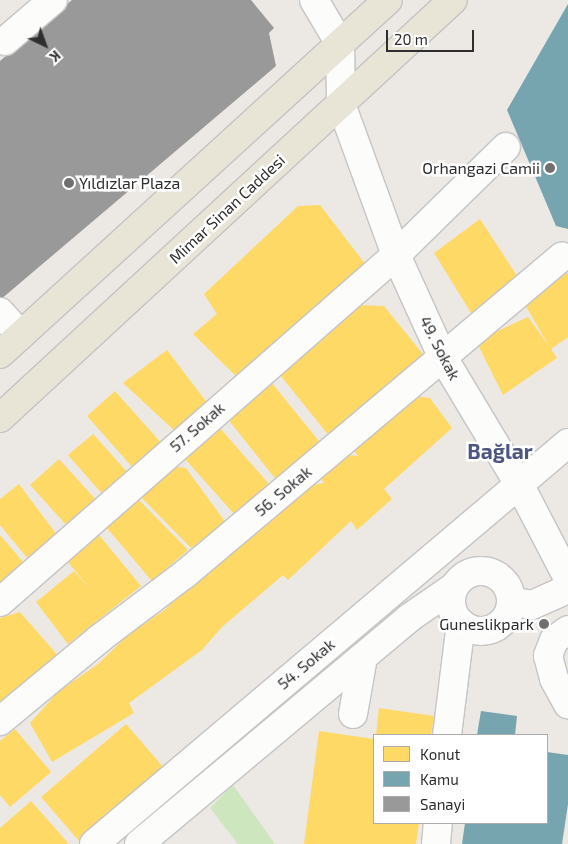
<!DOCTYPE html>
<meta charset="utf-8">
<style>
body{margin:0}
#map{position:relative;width:568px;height:844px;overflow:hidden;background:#ece8e4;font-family:"Exo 2",sans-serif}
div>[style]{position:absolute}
.green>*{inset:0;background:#cee6be}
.homes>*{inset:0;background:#ffd966}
.public>*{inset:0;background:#76a5af}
.industry>*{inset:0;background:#999}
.roads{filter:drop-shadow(1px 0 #c5c4c5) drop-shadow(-1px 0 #c5c4c5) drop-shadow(0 1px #c5c4c5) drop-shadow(0 -1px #c5c4c5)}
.minor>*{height:28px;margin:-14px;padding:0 14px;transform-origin:14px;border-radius:14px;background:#fcfcfb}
.minor>.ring{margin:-14px;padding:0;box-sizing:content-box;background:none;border:28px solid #fcfcfb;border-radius:50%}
.major>*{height:28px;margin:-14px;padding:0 14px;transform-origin:14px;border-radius:14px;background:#e8e4d6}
.dots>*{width:14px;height:14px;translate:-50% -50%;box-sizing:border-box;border:2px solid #fff;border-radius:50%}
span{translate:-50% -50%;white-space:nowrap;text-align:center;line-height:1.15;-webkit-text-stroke:5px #fff;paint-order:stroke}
.poi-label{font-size:16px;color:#2e2e2e}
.right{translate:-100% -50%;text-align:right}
.left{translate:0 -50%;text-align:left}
.street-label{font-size:16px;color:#2e2e2e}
.district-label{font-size:21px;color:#4d5680;font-weight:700}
.legend{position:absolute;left:373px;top:734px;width:175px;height:90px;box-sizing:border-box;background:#fff;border:1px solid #ababab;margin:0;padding:6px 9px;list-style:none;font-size:15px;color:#2e2e2e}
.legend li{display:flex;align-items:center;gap:10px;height:25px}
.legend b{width:25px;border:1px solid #ababab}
.north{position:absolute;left:20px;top:20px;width:50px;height:50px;-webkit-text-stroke:4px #fff;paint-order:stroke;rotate:138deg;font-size:14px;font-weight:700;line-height:20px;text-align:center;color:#2e2e2e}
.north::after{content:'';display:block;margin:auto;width:18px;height:22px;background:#2e2e2e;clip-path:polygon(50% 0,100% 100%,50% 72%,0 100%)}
.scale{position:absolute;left:386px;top:30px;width:88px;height:22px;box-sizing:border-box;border:2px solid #2e2e2e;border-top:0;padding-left:6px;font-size:15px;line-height:18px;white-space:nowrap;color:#2e2e2e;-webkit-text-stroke:4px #fff;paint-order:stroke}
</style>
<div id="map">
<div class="green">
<i style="clip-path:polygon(233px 785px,275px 844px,238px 844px,210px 808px)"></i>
</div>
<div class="homes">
<i style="clip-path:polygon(320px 205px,366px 265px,240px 380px,193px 334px,217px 314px,204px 294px,298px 206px)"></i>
<i style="clip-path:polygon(480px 219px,519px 279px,473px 316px,434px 253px)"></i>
<i style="clip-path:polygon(568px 273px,568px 337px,551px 349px,557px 358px,503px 395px,476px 341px,528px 317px,549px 346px,524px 303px,551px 278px)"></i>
<i style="clip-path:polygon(359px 305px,384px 306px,426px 358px,330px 437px,280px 375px)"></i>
<i style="clip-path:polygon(167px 350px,208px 404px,177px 433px,123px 383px)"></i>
<i style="clip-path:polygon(271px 382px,323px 446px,278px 482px,227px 418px)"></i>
<i style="clip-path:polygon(115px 391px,163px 445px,133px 468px,87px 416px)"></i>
<i style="clip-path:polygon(413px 396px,430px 398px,452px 428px,384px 489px,392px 499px,357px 530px,351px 521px,288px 580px,283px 575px,222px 627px,202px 650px,129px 703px,134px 713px,52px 762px,30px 723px,58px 692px,98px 664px,128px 635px,166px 609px,186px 585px,306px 486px,324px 483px,320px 477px,348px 455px,358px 456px,353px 449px)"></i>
<i style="clip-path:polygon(220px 428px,269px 484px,235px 515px,185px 459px)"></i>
<i style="clip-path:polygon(93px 434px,129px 474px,104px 496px,68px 455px)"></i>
<i style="clip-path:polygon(59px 459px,98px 502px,69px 528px,30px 485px)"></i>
<i style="clip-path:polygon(170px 466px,186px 468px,226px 523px,191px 548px,140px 496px)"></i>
<i style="clip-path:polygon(19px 484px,57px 535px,29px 560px,0 525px,0 499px)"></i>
<i style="clip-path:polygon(137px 498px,188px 550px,152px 581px,106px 527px)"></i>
<i style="clip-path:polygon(94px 529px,141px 586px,68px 644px,36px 602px,74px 571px,91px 590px,63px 556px)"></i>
<i style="clip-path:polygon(0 535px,24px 563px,0 584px)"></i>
<i style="clip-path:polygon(20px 612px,60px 658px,0 706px,0 618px)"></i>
<i style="clip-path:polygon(379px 708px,434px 716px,431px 735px,376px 735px)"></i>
<i style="clip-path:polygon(126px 724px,164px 768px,79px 841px,41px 797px)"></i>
<i style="clip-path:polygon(15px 729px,51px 772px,10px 807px,0 795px,0 741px)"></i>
<i style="clip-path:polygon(319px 731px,374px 739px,374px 823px,419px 823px,416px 844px,304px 844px)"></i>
<i style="clip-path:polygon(31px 801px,69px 844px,0 844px,0 828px)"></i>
</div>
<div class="public">
<i style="clip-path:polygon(568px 4px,568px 229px,556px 226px,507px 110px)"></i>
<i style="clip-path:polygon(481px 711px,517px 716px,515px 735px,477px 735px)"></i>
<i style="clip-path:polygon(547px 752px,568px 755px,568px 804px,562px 844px,462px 844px,465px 823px,547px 823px)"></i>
</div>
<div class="industry">
<i style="clip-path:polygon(72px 0,251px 0,274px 28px,269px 33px,276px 66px,0 300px,0 61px)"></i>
</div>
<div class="roads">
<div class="minor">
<i style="left:314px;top:0;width:51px;rotate:59.4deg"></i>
<i style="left:340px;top:44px;width:60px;rotate:89deg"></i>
<i style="left:341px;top:104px;width:161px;rotate:70deg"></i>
<i style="left:396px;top:255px;width:111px;rotate:65.5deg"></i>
<i style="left:442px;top:356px;width:149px;rotate:59deg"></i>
<i style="left:519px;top:484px;width:106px;rotate:62.5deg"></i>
<i style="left:5px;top:41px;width:63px;rotate:-40.5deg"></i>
<i style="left:0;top:312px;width:31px;rotate:48deg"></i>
<i class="ring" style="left:451px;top:571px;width:32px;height:32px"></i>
<i style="left:511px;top:601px;width:21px;rotate:11deg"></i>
<i style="left:532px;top:605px;width:39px;rotate:-24deg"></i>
<i style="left:0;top:602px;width:527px;rotate:-41.23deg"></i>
<i style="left:396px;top:255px;width:154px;rotate:-44.5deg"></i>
<i style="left:568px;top:630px;width:17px;rotate:144deg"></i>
<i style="left:554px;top:640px;width:17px;rotate:111deg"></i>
<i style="left:548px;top:656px;width:24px;rotate:75deg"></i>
<i style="left:554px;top:679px;width:29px;rotate:61deg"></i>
<i style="left:353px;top:714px;width:58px;rotate:-80deg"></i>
<i style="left:0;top:721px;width:129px;rotate:-39.6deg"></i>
<i style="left:99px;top:639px;width:108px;rotate:-37.1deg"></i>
<i style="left:185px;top:574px;width:493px;rotate:-40.1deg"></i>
<i style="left:447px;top:735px;width:113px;rotate:-82.9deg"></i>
<i style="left:94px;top:844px;width:621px;rotate:-40.23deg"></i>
<i style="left:139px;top:844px;width:352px;rotate:-39.9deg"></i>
<i style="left:409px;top:618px;width:55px;rotate:-34.6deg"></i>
<i style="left:436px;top:844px;width:21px;rotate:-85deg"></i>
</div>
<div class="major">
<i style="left:0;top:354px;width:525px;rotate:-42.38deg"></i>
<i style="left:0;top:418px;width:616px;rotate:-42.7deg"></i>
</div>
</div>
<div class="dots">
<i style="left:550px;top:168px;background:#706f6e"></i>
<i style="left:69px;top:183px;background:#706f6e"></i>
<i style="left:544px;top:624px;background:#706f6e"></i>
</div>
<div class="poi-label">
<span class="right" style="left:540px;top:168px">Orhangazi Camii</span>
<span class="left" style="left:79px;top:183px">Yıldızlar Plaza</span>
<span class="right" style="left:534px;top:624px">Guneslikpark</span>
</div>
<div class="street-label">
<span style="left:227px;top:209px;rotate:-43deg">Mimar Sinan Caddesi</span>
<span style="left:440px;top:348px;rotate:63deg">49. Sokak</span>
<span style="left:197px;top:427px;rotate:-41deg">57. Sokak</span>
<span style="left:283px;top:491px;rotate:-40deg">56. Sokak</span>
<span style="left:306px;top:664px;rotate:-40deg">54. Sokak</span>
</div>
<div class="district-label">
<span style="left:500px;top:451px">Bağlar</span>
</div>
<ul class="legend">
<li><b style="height:14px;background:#ffd966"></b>Konut</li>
<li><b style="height:14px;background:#76a5af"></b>Kamu</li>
<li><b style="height:14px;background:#999"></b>Sanayi</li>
</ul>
<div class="north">K</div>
<div class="scale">20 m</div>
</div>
